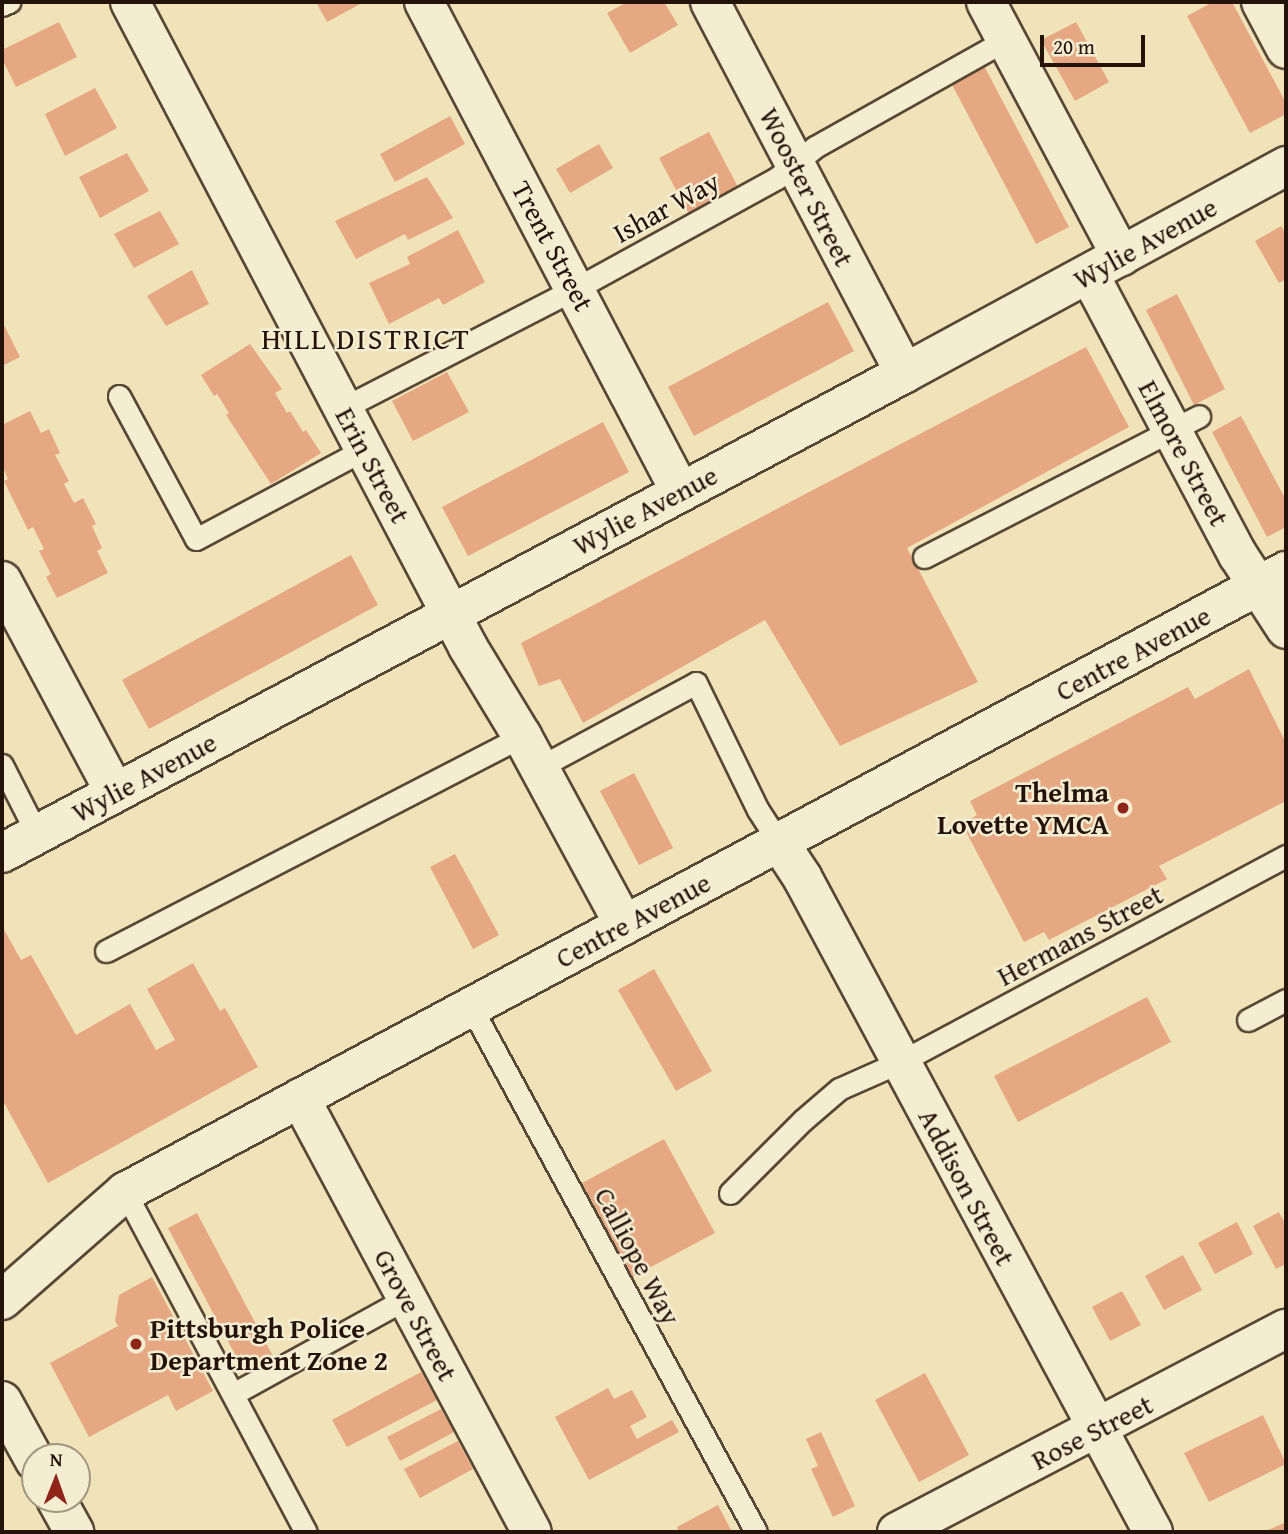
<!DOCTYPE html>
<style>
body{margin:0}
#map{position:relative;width:1288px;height:1534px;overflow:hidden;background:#f0e3b9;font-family:"Gentium Book Plus",serif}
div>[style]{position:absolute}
.building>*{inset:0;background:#e5a883}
.roads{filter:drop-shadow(2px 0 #574735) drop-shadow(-2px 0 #574735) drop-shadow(0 2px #574735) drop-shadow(0 -2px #574735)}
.service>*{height:21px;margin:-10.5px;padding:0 10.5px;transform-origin:10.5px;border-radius:10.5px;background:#f5edd2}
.minor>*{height:38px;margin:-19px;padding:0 19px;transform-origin:19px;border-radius:19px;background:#f5edd2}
.tertiary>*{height:38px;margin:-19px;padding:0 19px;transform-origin:19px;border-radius:19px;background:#f5edd2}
.secondary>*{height:38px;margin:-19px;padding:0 19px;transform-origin:19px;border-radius:19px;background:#f5edd2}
.dots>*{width:19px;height:19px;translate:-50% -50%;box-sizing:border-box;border:4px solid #f5edd2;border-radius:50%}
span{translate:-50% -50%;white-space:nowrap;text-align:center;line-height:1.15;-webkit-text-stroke:5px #f5edd2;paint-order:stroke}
.street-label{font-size:28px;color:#241309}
.poi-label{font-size:28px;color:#241309;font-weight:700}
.right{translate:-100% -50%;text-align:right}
.left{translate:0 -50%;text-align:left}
.neighbourhood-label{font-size:30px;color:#241309;letter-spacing:2px}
.frame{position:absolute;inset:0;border:4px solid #241309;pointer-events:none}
.north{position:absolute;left:21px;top:1443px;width:70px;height:70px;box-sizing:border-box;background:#f5edd2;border:2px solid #a19682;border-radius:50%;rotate:1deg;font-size:19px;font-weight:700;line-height:28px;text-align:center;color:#241309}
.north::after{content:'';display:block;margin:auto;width:24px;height:32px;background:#8f2418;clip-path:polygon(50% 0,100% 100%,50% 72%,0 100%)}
.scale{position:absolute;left:1040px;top:35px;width:105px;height:32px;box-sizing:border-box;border:4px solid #241309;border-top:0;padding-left:9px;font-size:21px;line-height:24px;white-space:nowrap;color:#241309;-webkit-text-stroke:5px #f5edd2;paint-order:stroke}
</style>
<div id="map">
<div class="building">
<i style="clip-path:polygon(316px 2px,364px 2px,327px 22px)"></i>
<i style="clip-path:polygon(627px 2px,664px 2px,678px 25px,630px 53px,607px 13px)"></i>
<i style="clip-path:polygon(1213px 2px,1232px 2px,1286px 103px,1286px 114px,1250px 133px,1187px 16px)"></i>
<i style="clip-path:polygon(59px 22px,77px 57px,16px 87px,2px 59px,2px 50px)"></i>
<i style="clip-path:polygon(1076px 22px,1109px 82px,1075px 101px,1041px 40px)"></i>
<i style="clip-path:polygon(982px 62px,1069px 227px,1036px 244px,949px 79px)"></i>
<i style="clip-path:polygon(95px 88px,117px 128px,65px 156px,45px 114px)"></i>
<i style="clip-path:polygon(450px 116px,465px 144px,395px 182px,380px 154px)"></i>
<i style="clip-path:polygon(709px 132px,738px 187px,689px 214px,659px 158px)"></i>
<i style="clip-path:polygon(599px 144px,613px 168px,570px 193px,556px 169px)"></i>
<i style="clip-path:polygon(127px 153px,149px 191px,100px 218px,79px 177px)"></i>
<i style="clip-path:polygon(427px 177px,453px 218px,408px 240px,405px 234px,356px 259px,335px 221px)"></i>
<i style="clip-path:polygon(160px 211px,179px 244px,134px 268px,114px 234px)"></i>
<i style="clip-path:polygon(1281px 226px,1286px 234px,1286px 279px,1279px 283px,1255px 241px)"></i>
<i style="clip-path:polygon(458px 230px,485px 282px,443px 305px,439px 298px,389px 324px,369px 283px,410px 264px,407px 257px)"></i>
<i style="clip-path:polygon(192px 270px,209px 304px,166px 326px,147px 296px)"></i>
<i style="clip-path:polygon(1177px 294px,1225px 389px,1194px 405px,1146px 310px)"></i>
<i style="clip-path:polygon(828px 302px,854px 351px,694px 436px,668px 387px)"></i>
<i style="clip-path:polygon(2px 321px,20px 357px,2px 366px)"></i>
<i style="clip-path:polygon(250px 344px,282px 389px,275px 393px,287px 413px,290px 411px,303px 432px,306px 430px,321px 453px,271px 484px,226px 415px,229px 413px,217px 394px,214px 396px,201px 375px)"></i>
<i style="clip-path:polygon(1086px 347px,1129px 427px,907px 548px,978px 682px,840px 746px,765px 620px,583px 723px,560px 679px,539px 686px,521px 643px)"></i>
<i style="clip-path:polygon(447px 372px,469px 412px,413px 441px,392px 401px)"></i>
<i style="clip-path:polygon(30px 411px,41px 433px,49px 429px,60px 453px,55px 455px,69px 481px,64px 484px,74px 503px,83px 498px,96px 524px,92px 526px,102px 548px,97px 551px,108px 573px,57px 598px,46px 577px,51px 574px,39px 551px,44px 549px,33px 527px,28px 530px,4px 481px,8px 479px,2px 465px,2px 425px)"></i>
<i style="clip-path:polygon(1241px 416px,1286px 500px,1286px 527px,1267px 537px,1212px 432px)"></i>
<i style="clip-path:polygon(603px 422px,629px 472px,468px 556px,442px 507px)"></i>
<i style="clip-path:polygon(351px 555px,378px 605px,149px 729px,122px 680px)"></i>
<i style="clip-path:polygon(1249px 669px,1286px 743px,1286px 801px,1159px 866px,1167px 879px,1049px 940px,1044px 932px,1024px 942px,962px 824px,977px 815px,970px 801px,1188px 687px,1195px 699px)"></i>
<i style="clip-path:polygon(634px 773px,673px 848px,639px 865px,600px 791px)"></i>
<i style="clip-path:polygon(455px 854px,499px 935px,473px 949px,430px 867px)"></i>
<i style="clip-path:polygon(2px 926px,21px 960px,31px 955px,76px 1035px,130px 1004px,156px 1050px,175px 1040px,147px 989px,193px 963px,220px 1011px,225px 1008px,258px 1067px,48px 1183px,2px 1099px)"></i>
<i style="clip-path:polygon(654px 969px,712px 1071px,676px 1091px,618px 990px)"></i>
<i style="clip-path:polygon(1147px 997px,1171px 1042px,1018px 1122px,994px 1076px)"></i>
<i style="clip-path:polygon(664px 1139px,715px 1233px,632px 1277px,582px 1183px)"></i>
<i style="clip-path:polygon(1279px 1212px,1286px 1225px,1286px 1264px,1276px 1269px,1253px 1226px)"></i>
<i style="clip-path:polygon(197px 1213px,277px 1364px,248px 1379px,168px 1228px)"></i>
<i style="clip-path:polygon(1237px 1222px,1253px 1254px,1215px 1274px,1198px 1243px)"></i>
<i style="clip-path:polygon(1183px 1255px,1202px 1290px,1164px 1310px,1145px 1276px)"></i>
<i style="clip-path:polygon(152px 1277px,213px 1391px,176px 1411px,168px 1395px,89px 1437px,50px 1363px,118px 1326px,115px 1321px,119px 1295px)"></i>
<i style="clip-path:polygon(1122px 1291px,1141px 1325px,1110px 1341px,1092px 1307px)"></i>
<i style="clip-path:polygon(421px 1372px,437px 1400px,347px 1447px,332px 1420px)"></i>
<i style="clip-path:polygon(925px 1373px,969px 1455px,919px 1482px,875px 1400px)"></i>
<i style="clip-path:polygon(608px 1388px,614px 1399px,632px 1390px,647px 1417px,630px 1426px,637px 1439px,672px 1420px,679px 1432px,589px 1480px,555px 1417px)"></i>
<i style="clip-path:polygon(441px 1409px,454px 1432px,400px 1461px,387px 1437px)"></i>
<i style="clip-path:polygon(1263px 1415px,1286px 1464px,1209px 1502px,1184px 1453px)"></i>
<i style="clip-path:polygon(821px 1432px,855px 1506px,833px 1517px,811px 1469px,818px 1466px,806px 1439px)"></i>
<i style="clip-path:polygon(458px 1441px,473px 1469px,420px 1498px,404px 1469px)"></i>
<i style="clip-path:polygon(718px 1505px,732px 1532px,679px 1532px,677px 1527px)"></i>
<i style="clip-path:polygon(1286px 1522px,1286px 1532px,1264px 1532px)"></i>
</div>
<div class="roads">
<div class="service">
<i style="left:2px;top:5px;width:8px;rotate:-23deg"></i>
<i style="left:119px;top:396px;width:162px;rotate:61.7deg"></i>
<i style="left:196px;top:539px;width:191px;rotate:-28deg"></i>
<i style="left:343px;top:408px;width:261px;rotate:-27.2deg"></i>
<i style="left:575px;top:289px;width:230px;rotate:-28.8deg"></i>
<i style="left:777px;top:178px;width:49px;rotate:-39.2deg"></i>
<i style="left:815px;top:147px;width:219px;rotate:-29.3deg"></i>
<i style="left:924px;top:557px;width:309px;rotate:-27.1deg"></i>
<i style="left:2px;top:765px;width:77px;rotate:63.1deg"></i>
<i style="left:538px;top:768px;width:179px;rotate:-28.3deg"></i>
<i style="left:696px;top:683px;width:141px;rotate:64deg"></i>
<i style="left:758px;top:810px;width:38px;rotate:57deg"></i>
<i style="left:106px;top:951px;width:468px;rotate:-27.3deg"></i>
<i style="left:471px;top:1007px;width:597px;rotate:61.5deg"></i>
<i style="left:1248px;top:1020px;width:43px;rotate:-27.8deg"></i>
<i style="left:125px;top:1192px;width:385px;rotate:62deg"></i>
<i style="left:730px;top:1193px;width:103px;rotate:-45deg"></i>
<i style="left:803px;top:1120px;width:48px;rotate:-40.7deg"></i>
<i style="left:839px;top:1089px;width:67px;rotate:-23.9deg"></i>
<i style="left:900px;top:1062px;width:438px;rotate:-28.1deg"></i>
<i style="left:233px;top:1394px;width:199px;rotate:-28.9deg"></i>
</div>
<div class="minor">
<i style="left:130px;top:2px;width:728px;rotate:62.34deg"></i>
<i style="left:468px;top:647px;width:104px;rotate:58.8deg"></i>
<i style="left:522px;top:736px;width:215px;rotate:61.6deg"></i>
<i style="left:424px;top:2px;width:552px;rotate:62.37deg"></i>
<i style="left:710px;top:2px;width:419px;rotate:62.3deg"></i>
<i style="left:986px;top:2px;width:288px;rotate:62deg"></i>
<i style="left:1261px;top:2px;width:53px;rotate:62deg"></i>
<i style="left:1089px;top:274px;width:318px;rotate:62.1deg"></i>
<i style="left:1238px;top:555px;width:88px;rotate:57deg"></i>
<i style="left:2px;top:581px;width:240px;rotate:61.9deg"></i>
<i style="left:779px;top:842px;width:42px;rotate:56.7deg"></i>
<i style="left:802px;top:877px;width:743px;rotate:61.81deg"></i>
<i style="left:300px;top:1098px;width:492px;rotate:61.9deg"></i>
<i style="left:2px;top:1401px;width:68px;rotate:61.2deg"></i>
<i style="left:56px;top:1499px;width:38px;rotate:61deg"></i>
<i style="left:897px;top:1532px;width:439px;rotate:-27.6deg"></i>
</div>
<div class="tertiary">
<i style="left:2px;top:853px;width:1023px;rotate:-27.99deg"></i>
<i style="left:905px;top:373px;width:434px;rotate:-28.5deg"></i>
</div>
<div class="secondary">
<i style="left:2px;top:1300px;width:164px;rotate:-41.3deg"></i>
<i style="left:125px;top:1192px;width:1317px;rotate:-28.14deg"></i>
</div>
</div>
<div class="dots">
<i style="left:1123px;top:808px;background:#8f2418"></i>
<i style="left:136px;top:1344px;background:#8f2418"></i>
</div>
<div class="street-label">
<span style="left:807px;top:187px;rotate:63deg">Wooster Street</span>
<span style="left:666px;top:207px;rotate:-29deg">Ishar Way</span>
<span style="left:1145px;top:243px;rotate:-29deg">Wylie Avenue</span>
<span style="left:553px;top:246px;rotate:62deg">Trent Street</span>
<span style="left:1184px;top:453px;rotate:62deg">Elmore Street</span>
<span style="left:373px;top:465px;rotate:62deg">Erin Street</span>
<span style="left:645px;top:510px;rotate:-28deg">Wylie Avenue</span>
<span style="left:1133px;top:653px;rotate:-28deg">Centre Avenue</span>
<span style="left:144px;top:777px;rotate:-28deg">Wylie Avenue</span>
<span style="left:633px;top:920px;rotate:-28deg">Centre Avenue</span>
<span style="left:1080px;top:935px;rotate:-28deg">Hermans Street</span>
<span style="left:967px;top:1187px;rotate:62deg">Addison Street</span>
<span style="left:638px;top:1256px;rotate:62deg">Calliope Way</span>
<span style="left:416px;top:1315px;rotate:62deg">Grove Street</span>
<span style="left:1092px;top:1432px;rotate:-27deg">Rose Street</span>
</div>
<div class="poi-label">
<span class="right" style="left:1109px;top:808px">Thelma<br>Lovette YMCA</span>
<span class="left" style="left:150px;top:1344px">Pittsburgh Police<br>Department Zone 2</span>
</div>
<div class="neighbourhood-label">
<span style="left:366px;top:338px">HILL DISTRICT</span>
</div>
<div class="frame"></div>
<div class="north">N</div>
<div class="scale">20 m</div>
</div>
